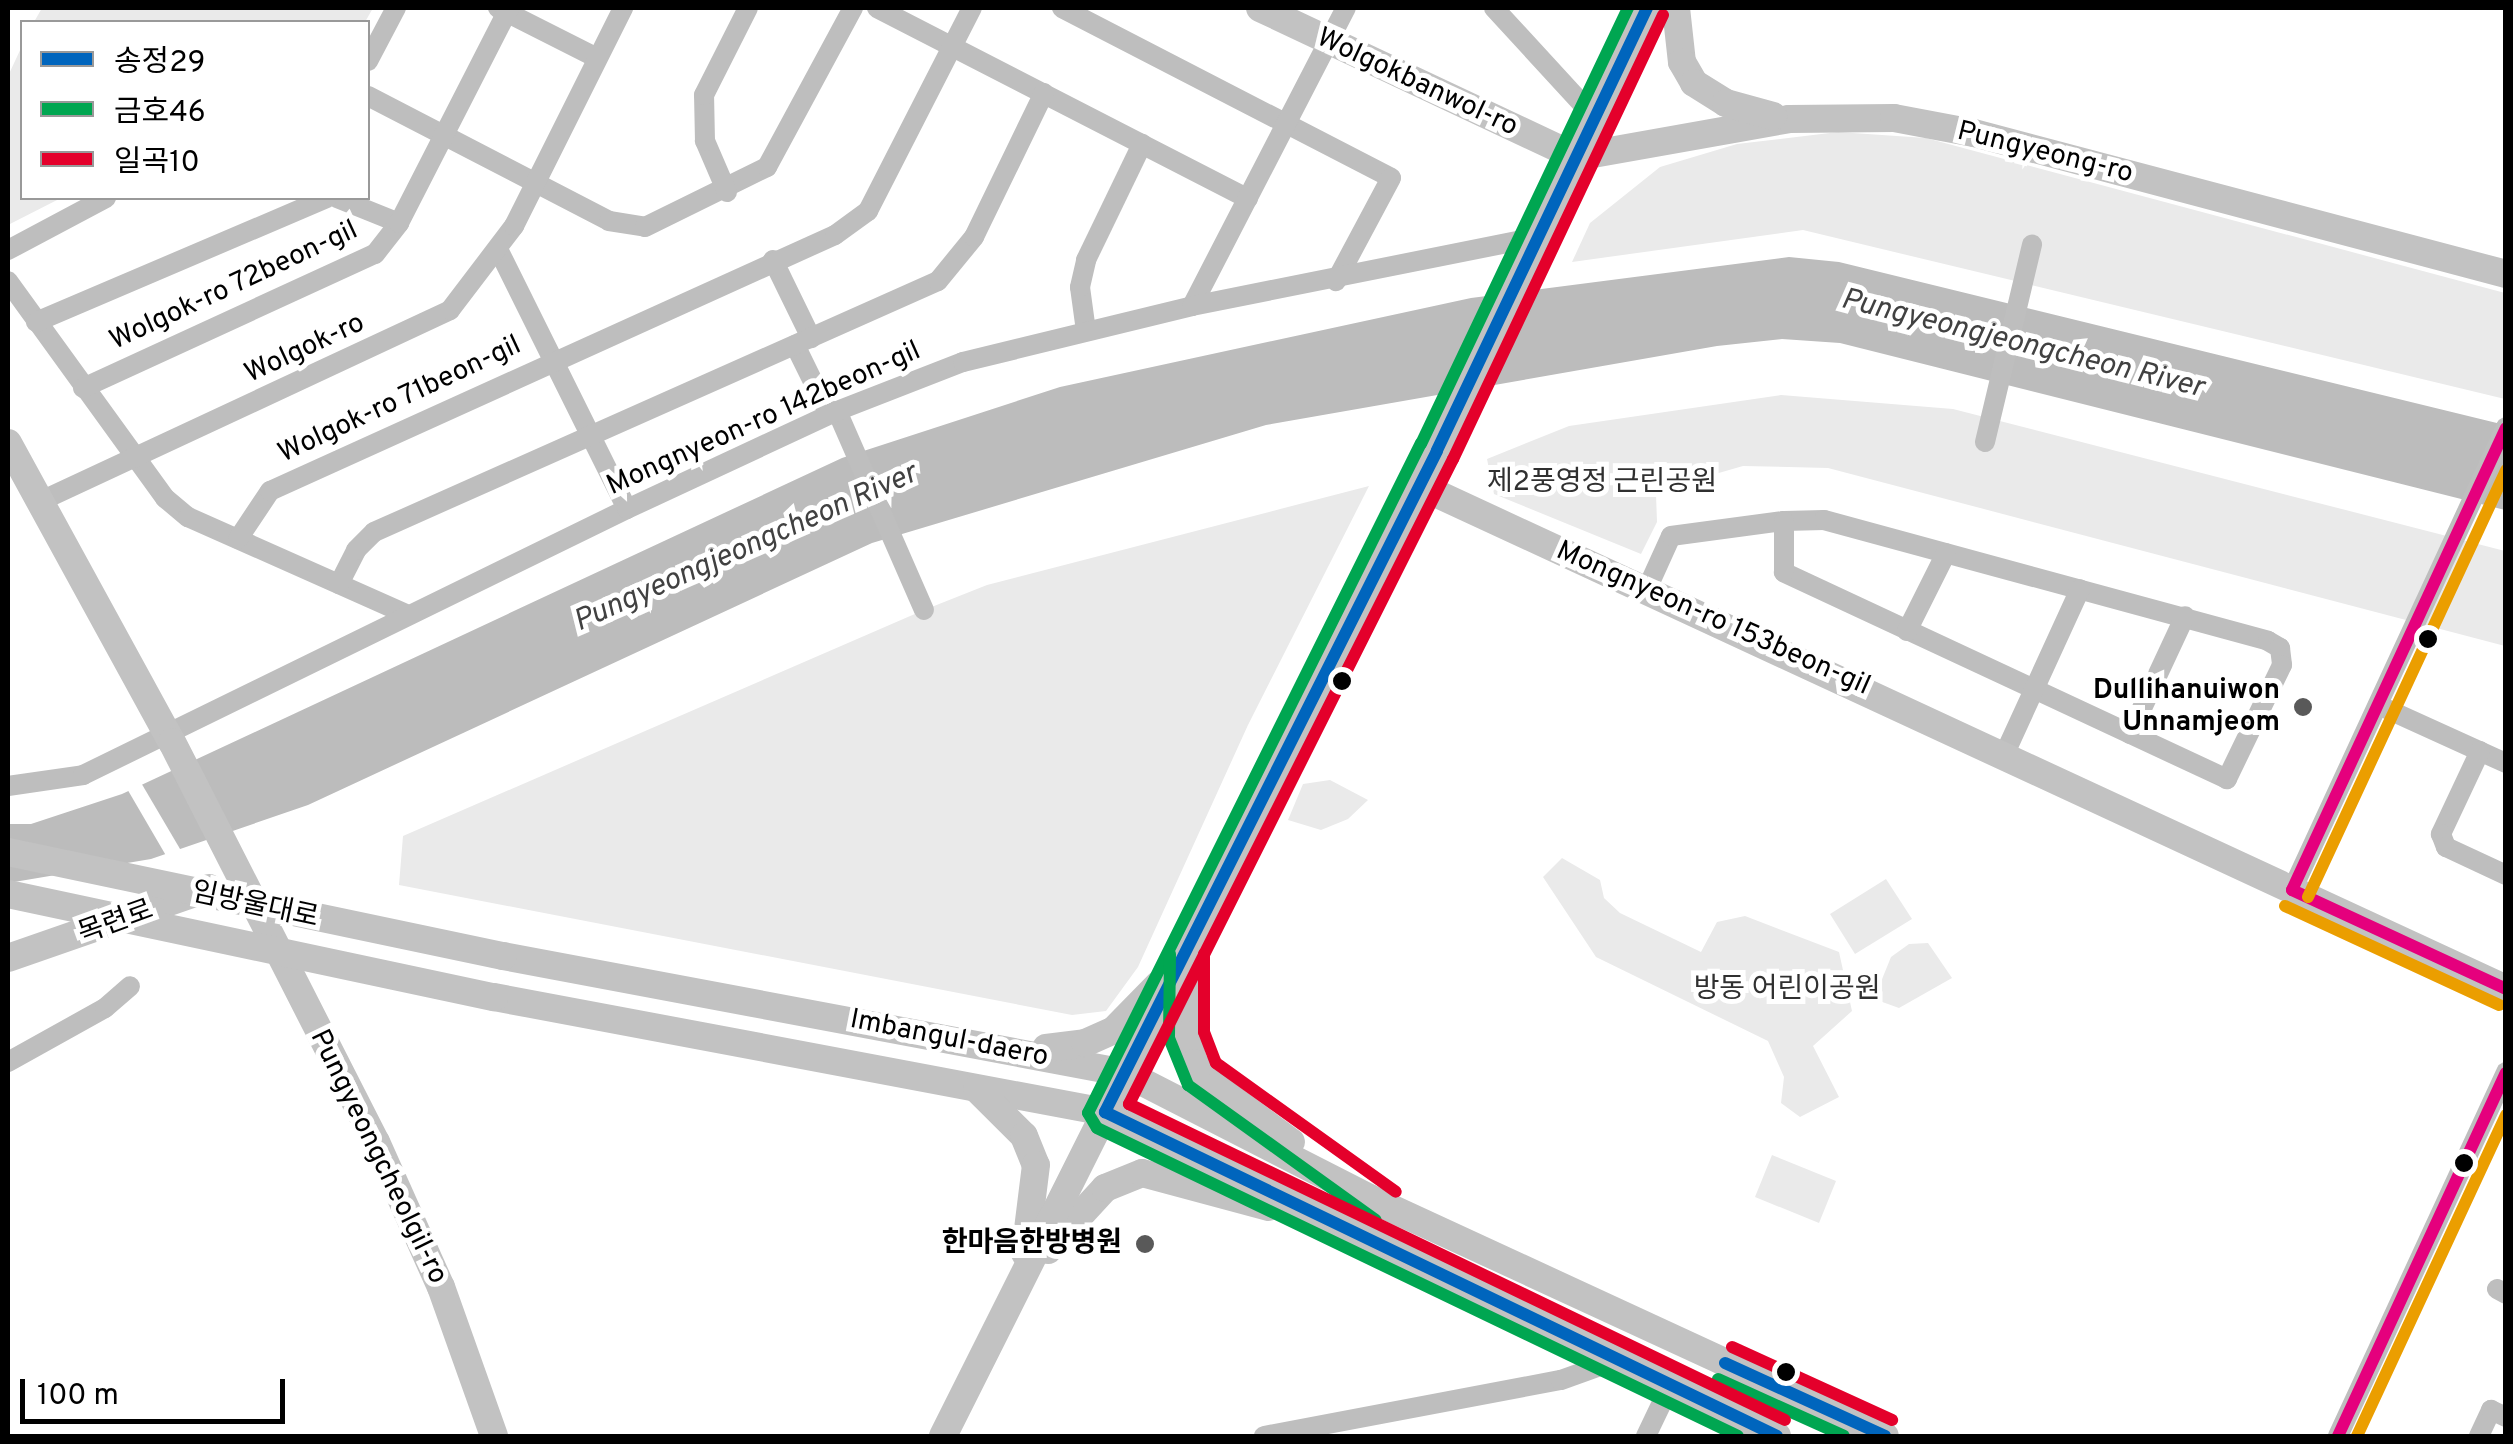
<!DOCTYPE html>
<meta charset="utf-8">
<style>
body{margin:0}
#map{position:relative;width:2513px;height:1444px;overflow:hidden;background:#fff;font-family:Overpass,"Noto Sans KR",sans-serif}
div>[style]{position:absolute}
.green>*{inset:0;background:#eaeaea}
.water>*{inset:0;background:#bcbcbc}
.pier>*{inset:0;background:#fff}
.street>*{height:20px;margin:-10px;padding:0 10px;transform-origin:10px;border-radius:10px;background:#bebebe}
.secondary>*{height:28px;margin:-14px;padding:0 14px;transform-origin:14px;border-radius:14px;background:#c2c2c2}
.secondary-bridge>*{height:28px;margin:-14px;padding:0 14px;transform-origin:14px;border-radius:14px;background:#c2c2c2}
.bus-1>*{height:12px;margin:-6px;padding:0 6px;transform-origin:6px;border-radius:6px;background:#0065bd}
.bus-2>*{height:12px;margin:-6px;padding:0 6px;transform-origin:6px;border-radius:6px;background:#00a651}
.bus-3>*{height:12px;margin:-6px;padding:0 6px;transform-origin:6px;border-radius:6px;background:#e4002b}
.bus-4>*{height:12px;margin:-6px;padding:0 6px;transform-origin:6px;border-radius:6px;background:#e5007d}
.bus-5>*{height:12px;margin:-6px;padding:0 6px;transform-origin:6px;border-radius:6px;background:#eb9e00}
.dots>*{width:28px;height:28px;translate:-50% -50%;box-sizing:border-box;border:5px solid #fff;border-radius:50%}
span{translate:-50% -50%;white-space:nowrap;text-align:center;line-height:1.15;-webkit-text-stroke:10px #fff;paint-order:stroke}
.street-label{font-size:28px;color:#000}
.park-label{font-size:28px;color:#303030}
.poi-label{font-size:28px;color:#000;font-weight:700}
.right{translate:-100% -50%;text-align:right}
.water-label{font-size:30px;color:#414141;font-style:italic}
.frame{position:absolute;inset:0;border:10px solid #000;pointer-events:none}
.legend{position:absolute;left:20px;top:20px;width:350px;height:180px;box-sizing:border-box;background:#fff;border:2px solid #999;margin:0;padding:12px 18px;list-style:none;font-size:30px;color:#000}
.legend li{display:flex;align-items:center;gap:20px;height:50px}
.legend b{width:50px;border:2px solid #999}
.scale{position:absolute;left:20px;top:1379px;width:265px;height:45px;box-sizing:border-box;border:5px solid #000;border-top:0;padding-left:12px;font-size:30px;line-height:35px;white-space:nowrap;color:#000;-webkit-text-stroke:8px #fff;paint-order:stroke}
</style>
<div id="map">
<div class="green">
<i style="clip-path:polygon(42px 8px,373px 8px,365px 22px,34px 22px)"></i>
<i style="clip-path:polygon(22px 46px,22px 198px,61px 198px,8px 225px,8px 76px)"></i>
<i style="clip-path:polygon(1838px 132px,1926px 138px,2505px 293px,2505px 399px,1803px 230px,1572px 262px,1590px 223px,1660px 167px,1737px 144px)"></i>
<i style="clip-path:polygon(1781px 395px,1953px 409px,2505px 551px,2505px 646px,1828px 468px,1743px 466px,1663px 489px,1656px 494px,1657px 522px,1641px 554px,1494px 494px,1487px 459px,1569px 426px)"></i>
<i style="clip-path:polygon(1369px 486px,1248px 725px,1138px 967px,1106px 1011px,1072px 1015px,399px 885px,403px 836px,924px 610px,987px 585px)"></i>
<i style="clip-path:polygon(1330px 780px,1368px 800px,1348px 819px,1321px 830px,1288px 820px,1303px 784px)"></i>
<i style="clip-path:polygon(1562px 858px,1600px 880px,1604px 898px,1620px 913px,1701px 952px,1717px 922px,1745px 916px,1839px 952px,1852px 1011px,1813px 1046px,1839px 1097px,1800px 1117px,1781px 1103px,1784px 1077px,1768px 1041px,1596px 957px,1543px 877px)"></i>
<i style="clip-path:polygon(1886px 879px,1912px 919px,1855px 954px,1830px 914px)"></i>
<i style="clip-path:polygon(1928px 943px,1952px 978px,1899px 1008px,1874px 999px,1891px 957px,1909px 944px)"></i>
<i style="clip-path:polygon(1772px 1155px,1836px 1181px,1819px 1223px,1755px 1197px)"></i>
</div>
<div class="water">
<i style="clip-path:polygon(1789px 257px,1839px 262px,2505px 425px,2505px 510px,1840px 343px,1782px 339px,1717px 346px,1266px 425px,872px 543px,308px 805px,151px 859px,8px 883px,8px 824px,31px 824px,122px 794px,842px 458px,1060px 387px,1471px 298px)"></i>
</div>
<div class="pier">
<i style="clip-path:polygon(140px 781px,183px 854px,168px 859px,126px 787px)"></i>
</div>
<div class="street">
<i style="left:498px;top:8px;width:111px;rotate:26.8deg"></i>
<i style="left:877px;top:8px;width:417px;rotate:27.2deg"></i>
<i style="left:1062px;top:8px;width:370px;rotate:27.3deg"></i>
<i style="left:1391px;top:178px;width:117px;rotate:118.1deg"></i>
<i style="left:1494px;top:8px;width:149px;rotate:47.4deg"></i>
<i style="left:368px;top:61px;width:60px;rotate:-62.2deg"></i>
<i style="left:368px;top:96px;width:271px;rotate:27.4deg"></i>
<i style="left:609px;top:221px;width:36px;rotate:9deg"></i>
<i style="left:645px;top:227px;width:136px;rotate:-26.2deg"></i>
<i style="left:767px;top:167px;width:181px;rotate:-61.6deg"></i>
<i style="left:727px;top:192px;width:56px;rotate:-113.3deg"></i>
<i style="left:705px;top:141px;width:46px;rotate:-91.2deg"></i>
<i style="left:704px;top:95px;width:97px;rotate:-63.2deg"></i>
<i style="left:337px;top:198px;width:67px;rotate:22deg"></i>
<i style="left:498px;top:249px;width:290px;rotate:63.6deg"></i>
<i style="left:8px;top:250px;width:111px;rotate:-28deg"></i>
<i style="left:773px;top:260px;width:87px;rotate:64deg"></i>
<i style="left:8px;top:281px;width:268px;rotate:54.1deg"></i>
<i style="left:165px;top:498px;width:30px;rotate:40deg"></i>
<i style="left:188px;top:517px;width:239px;rotate:24deg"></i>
<i style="left:1192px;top:306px;width:335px;rotate:-62.7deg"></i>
<i style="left:36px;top:322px;width:316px;rotate:-23.1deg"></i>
<i style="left:1086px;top:331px;width:44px;rotate:-97.8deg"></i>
<i style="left:1080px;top:287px;width:28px;rotate:-77deg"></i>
<i style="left:1086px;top:260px;width:129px;rotate:-64.2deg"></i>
<i style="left:795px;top:345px;width:77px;rotate:63.8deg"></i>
<i style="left:83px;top:388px;width:321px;rotate:-24.7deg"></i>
<i style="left:375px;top:254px;width:39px;rotate:-52deg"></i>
<i style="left:399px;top:223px;width:242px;rotate:-62.9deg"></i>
<i style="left:837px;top:411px;width:217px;rotate:66.4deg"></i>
<i style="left:1985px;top:442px;width:203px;rotate:-76.6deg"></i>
<i style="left:43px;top:500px;width:449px;rotate:-25deg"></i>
<i style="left:450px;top:310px;width:106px;rotate:-52.7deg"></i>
<i style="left:514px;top:226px;width:244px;rotate:-63.4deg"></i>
<i style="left:238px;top:539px;width:58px;rotate:-56.3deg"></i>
<i style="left:270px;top:491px;width:620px;rotate:-24.38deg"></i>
<i style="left:835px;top:235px;width:41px;rotate:-36deg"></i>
<i style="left:868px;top:211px;width:228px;rotate:-62.9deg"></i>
<i style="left:339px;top:584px;width:38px;rotate:-63deg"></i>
<i style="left:356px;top:550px;width:25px;rotate:-45deg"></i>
<i style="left:374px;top:532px;width:617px;rotate:-23.99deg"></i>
<i style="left:938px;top:281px;width:57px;rotate:-50.7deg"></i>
<i style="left:974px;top:237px;width:160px;rotate:-64.1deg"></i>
<i style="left:1647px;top:589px;width:58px;rotate:-65.6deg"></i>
<i style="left:1671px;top:536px;width:114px;rotate:-7.6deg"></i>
<i style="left:1784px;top:521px;width:40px;rotate:-1.4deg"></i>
<i style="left:1824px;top:520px;width:460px;rotate:15.2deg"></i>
<i style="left:2268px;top:641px;width:14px;rotate:30deg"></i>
<i style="left:2280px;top:648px;width:17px;rotate:83deg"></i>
<i style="left:2282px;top:665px;width:127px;rotate:115.8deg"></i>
<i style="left:2227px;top:779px;width:489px;rotate:-155deg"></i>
<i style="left:1784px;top:572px;width:51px;rotate:-90deg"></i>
<i style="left:1907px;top:631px;width:87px;rotate:-63.4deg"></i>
<i style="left:2378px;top:705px;width:141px;rotate:24.4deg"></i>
<i style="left:2130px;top:734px;width:130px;rotate:-65deg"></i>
<i style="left:2480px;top:751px;width:92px;rotate:115.2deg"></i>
<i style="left:2441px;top:834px;width:14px;rotate:69deg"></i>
<i style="left:2446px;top:847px;width:66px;rotate:25deg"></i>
<i style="left:2005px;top:753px;width:180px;rotate:-65.4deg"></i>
<i style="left:8px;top:786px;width:76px;rotate:-8.3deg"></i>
<i style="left:83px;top:775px;width:606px;rotate:-26.06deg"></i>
<i style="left:627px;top:509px;width:232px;rotate:-25deg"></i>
<i style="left:837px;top:411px;width:135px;rotate:-21.3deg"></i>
<i style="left:963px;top:362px;width:236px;rotate:-13.7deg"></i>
<i style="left:1192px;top:306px;width:353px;rotate:-11.3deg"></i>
<i style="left:2292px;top:890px;width:510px;rotate:-65.19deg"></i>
<i style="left:8px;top:1062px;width:111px;rotate:-29.1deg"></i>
<i style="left:105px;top:1008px;width:33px;rotate:-41deg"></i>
<i style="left:2497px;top:1289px;width:10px;rotate:29deg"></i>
<i style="left:1264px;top:1436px;width:302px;rotate:-10.7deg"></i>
<i style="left:1561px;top:1380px;width:59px;rotate:-19.7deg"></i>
<i style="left:1646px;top:1436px;width:55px;rotate:-64.4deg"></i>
<i style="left:2338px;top:1436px;width:401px;rotate:-65.2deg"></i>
<i style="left:2479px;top:1436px;width:29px;rotate:-65deg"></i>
<i style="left:2491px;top:1410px;width:17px;rotate:25deg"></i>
</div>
<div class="secondary">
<i style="left:1260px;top:8px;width:349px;rotate:25.2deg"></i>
<i style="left:1576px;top:157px;width:216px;rotate:-10.1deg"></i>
<i style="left:1789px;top:119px;width:105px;rotate:-0.5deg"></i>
<i style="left:1894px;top:118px;width:81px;rotate:10.6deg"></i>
<i style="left:1974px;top:133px;width:550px;rotate:14.84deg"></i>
<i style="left:1676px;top:8px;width:54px;rotate:83.7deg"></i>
<i style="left:1682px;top:62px;width:24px;rotate:60deg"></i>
<i style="left:1694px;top:83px;width:38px;rotate:32deg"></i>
<i style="left:1726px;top:103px;width:49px;rotate:15.5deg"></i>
<i style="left:8px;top:443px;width:341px;rotate:61.3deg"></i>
<i style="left:172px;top:742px;width:449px;rotate:63deg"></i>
<i style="left:376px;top:1142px;width:159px;rotate:65.9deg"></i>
<i style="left:441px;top:1287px;width:158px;rotate:70.4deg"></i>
<i style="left:1420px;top:486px;width:1197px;rotate:24.85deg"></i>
<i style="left:503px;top:956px;width:633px;rotate:10.65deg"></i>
<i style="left:1125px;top:1073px;width:274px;rotate:27.1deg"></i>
<i style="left:1369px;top:1198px;width:568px;rotate:24.76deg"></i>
<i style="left:8px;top:958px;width:213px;rotate:-19.2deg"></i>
<i style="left:1186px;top:963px;width:72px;rotate:90deg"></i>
<i style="left:1186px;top:1035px;width:29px;rotate:74deg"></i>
<i style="left:1194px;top:1063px;width:33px;rotate:47deg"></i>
<i style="left:1216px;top:1087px;width:93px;rotate:36.3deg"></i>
<i style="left:494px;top:997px;width:622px;rotate:10.66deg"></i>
<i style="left:1105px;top:1112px;width:746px;rotate:25.74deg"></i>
<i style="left:1046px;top:1048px;width:39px;rotate:-7deg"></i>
<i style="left:1085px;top:1043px;width:32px;rotate:-24deg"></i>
<i style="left:1114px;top:1030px;width:64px;rotate:-45.6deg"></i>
<i style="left:977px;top:1089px;width:66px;rotate:45deg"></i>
<i style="left:1024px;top:1136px;width:31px;rotate:68deg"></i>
<i style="left:1036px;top:1165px;width:89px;rotate:97.1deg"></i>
<i style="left:1048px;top:1250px;width:84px;rotate:-47.4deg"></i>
<i style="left:1105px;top:1188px;width:40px;rotate:-22deg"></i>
<i style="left:1142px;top:1173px;width:131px;rotate:15deg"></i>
<i style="left:943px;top:1436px;width:1102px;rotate:-63.37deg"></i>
<i style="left:1437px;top:451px;width:490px;rotate:-64.6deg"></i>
</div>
<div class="secondary-bridge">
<i style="left:8px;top:852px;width:506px;rotate:11.87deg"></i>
<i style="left:8px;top:894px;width:497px;rotate:12deg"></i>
</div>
<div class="bus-1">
<i style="left:1647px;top:8px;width:490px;rotate:115.4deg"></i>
<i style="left:1437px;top:451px;width:740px;rotate:116.67deg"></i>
<i style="left:1105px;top:1112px;width:746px;rotate:25.74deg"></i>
<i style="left:1725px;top:1363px;width:176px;rotate:24.5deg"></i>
</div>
<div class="bus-2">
<i style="left:1628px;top:8px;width:482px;rotate:115.4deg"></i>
<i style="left:1421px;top:443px;width:748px;rotate:116.43deg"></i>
<i style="left:1088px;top:1113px;width:17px;rotate:59deg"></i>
<i style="left:1097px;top:1128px;width:711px;rotate:25.66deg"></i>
<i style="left:1170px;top:954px;width:84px;rotate:90.7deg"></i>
<i style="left:1169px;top:1038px;width:51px;rotate:68deg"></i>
<i style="left:1188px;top:1085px;width:231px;rotate:35.7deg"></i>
<i style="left:1718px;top:1379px;width:138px;rotate:24.3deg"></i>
</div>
<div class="bus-3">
<i style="left:1663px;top:15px;width:491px;rotate:115.3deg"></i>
<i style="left:1453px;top:459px;width:722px;rotate:116.67deg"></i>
<i style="left:1129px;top:1104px;width:728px;rotate:25.72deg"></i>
<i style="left:1204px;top:954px;width:78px;rotate:90deg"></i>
<i style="left:1204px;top:1032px;width:33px;rotate:69deg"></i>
<i style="left:1216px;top:1063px;width:221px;rotate:35.6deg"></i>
<i style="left:1732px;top:1347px;width:176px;rotate:24.5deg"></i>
</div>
<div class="bus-4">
<i style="left:2292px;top:890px;width:509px;rotate:-65.15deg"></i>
<i style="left:2292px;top:890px;width:236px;rotate:24.8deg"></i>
<i style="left:2338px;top:1436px;width:400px;rotate:-65.2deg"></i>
</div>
<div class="bus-5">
<i style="left:2308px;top:897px;width:471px;rotate:-65.1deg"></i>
<i style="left:2285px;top:906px;width:236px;rotate:24.8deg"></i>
<i style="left:2357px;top:1436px;width:354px;rotate:-65.1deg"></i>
</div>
<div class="dots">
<i style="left:2428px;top:639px;background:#000"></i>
<i style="left:1342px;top:681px;background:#000"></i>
<i style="left:2303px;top:707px;background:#595959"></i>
<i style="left:2464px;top:1163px;background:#000"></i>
<i style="left:1145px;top:1244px;background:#595959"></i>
<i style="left:1786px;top:1372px;background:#000"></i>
</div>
<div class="street-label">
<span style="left:1417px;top:83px;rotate:25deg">Wolgokbanwol-ro</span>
<span style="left:2045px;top:153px;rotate:14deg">Pungyeong-ro</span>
<span style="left:234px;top:286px;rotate:-25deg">Wolgok-ro 72beon-gil</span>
<span style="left:305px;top:349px;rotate:-25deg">Wolgok-ro</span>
<span style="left:400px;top:400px;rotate:-25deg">Wolgok-ro 71beon-gil</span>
<span style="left:764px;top:419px;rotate:-24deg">Mongnyeon-ro 142beon-gil</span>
<span style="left:1713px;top:619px;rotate:24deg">Mongnyeon-ro 153beon-gil</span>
<span style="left:255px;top:906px;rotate:12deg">임방울대로</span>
<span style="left:116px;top:923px;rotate:-20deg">목련로</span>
<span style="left:949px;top:1039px;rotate:11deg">Imbangul-daero</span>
<span style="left:378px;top:1157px;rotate:64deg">Pungyeongcheolgil-ro</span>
</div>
<div class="park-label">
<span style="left:1602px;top:483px">제2풍영정 근린공원</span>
<span style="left:1787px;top:990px">방동 어린이공원</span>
</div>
<div class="poi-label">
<span class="right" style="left:2280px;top:707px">Dullihanuiwon<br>Unnamjeom</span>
<span class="right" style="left:1122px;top:1244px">한마음한방병원</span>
</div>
<div class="water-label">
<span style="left:2022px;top:345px;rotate:14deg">Pungyeongjeongcheon River</span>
<span style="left:746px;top:549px;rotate:-24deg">Pungyeongjeongcheon River</span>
</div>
<div class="frame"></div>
<ul class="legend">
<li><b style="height:12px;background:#0065bd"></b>송정29</li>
<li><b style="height:12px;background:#00a651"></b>금호46</li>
<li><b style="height:12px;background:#e4002b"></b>일곡10</li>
</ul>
<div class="scale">100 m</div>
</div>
